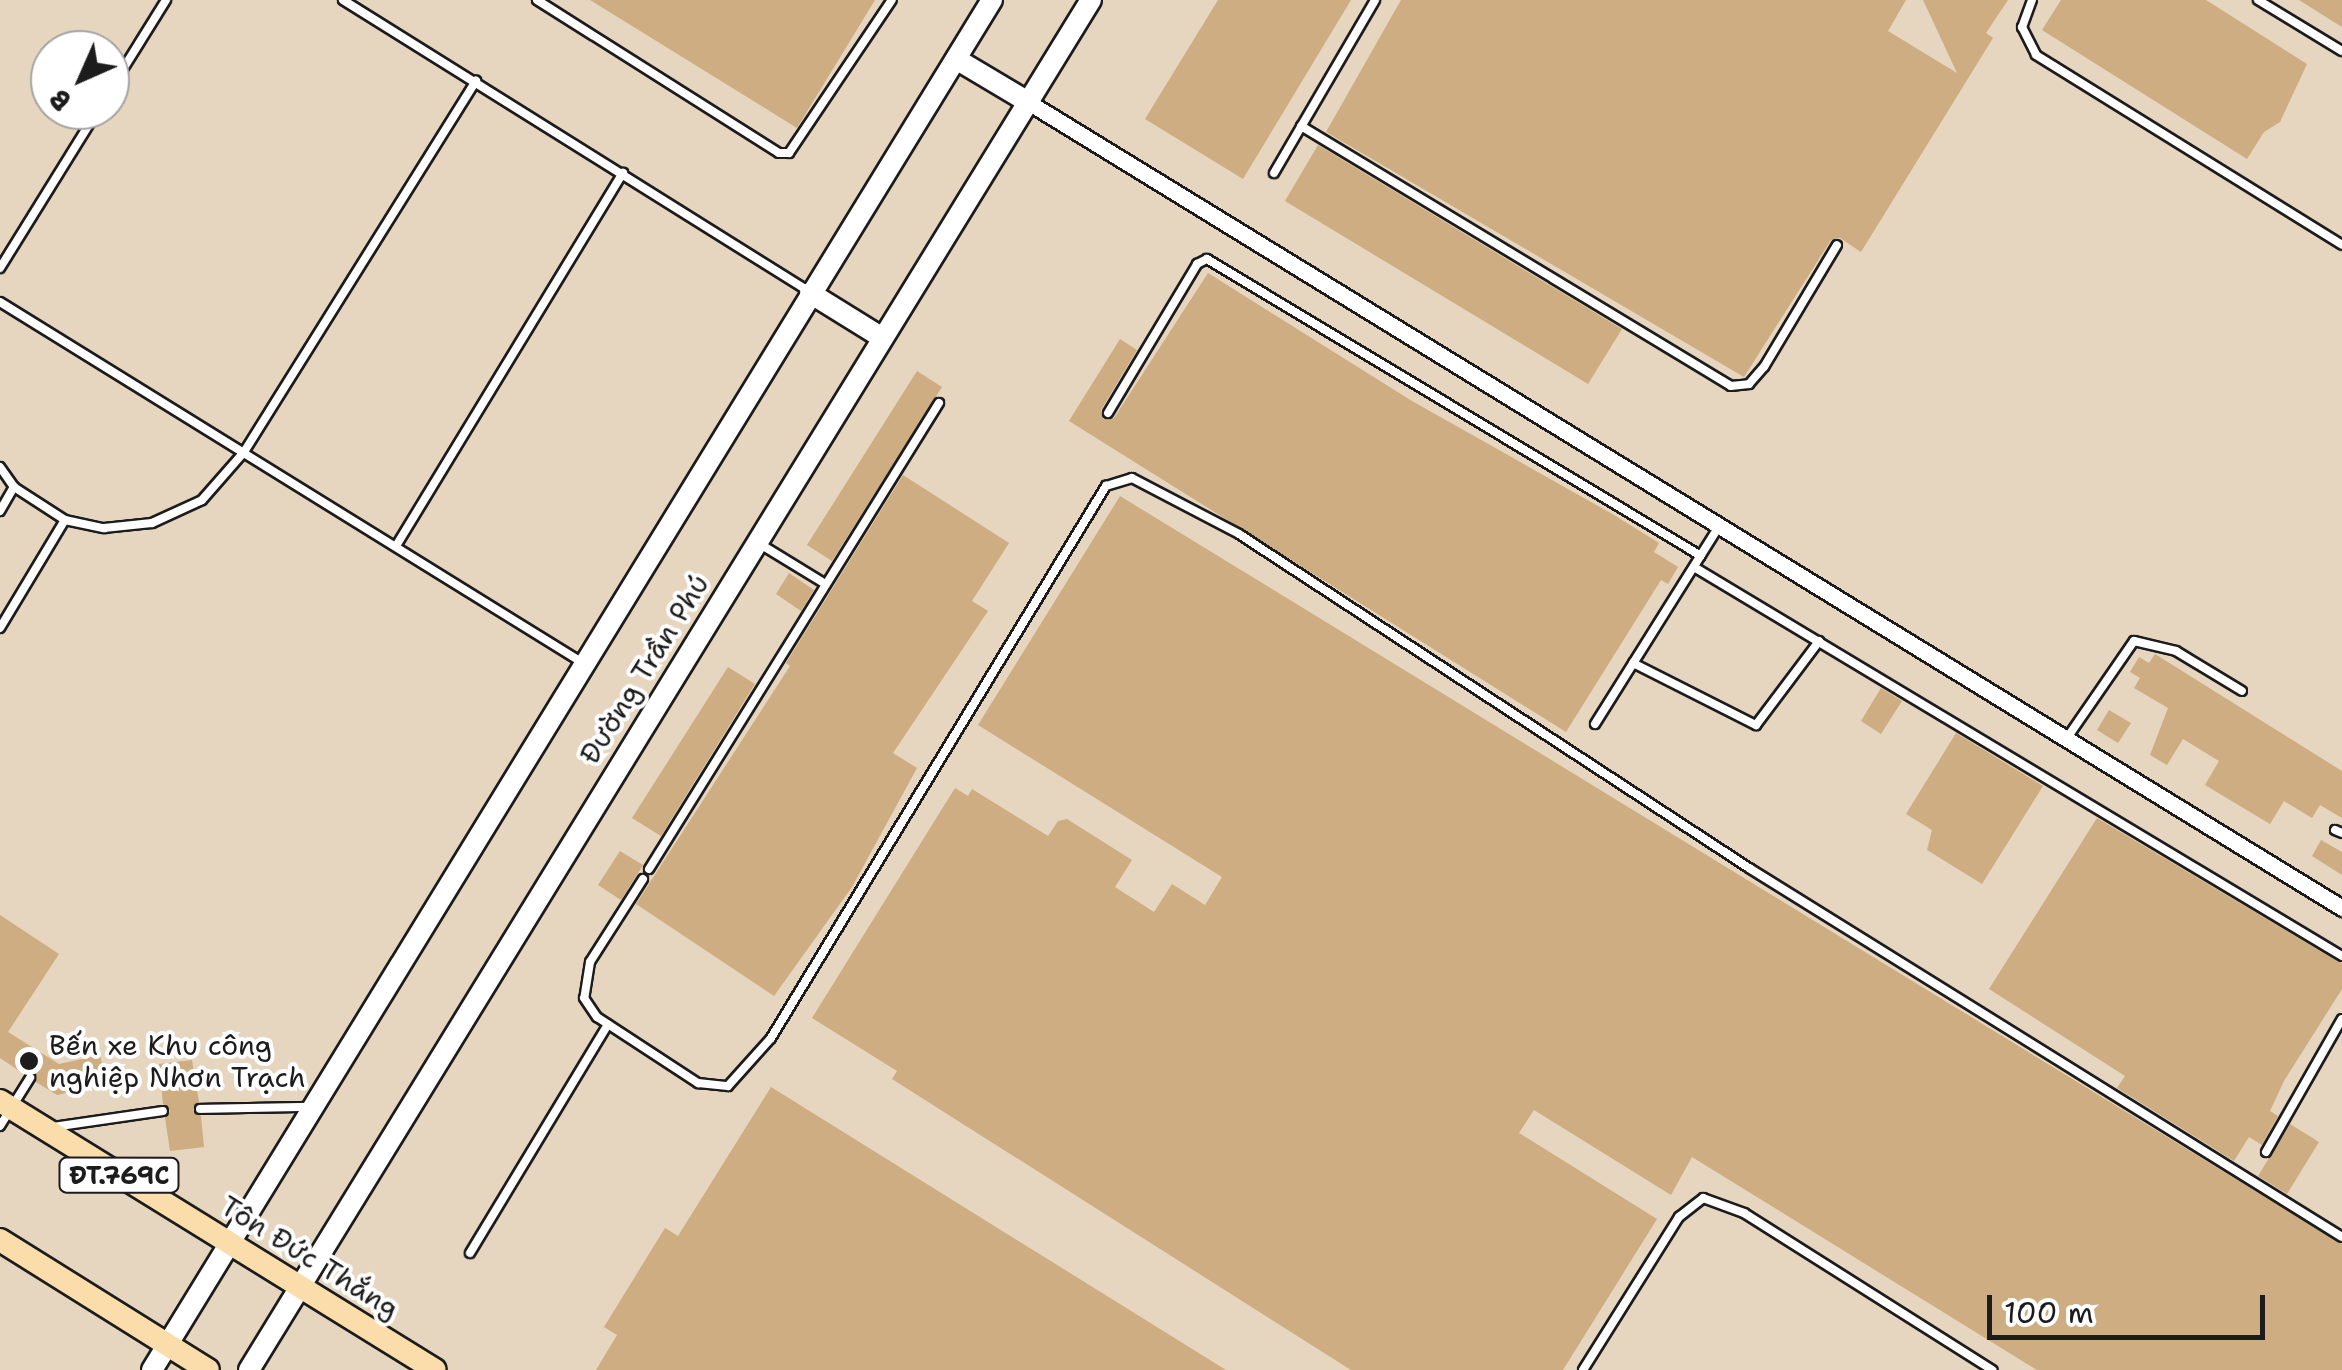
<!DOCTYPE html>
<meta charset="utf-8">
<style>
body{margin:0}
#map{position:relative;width:2342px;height:1370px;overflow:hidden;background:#f0e6d9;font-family:"Shantell Sans",sans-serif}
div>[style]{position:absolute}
.built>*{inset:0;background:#e6d5bf}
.building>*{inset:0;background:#cdad81}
.roads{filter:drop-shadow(2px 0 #1c1c1c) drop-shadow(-2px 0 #1c1c1c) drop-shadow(0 2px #1c1c1c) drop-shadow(0 -2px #1c1c1c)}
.lane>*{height:8px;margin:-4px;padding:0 4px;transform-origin:4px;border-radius:4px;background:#fff}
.street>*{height:15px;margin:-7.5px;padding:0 7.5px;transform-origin:7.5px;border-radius:7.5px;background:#fff}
.secondary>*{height:20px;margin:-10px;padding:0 10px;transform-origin:10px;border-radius:10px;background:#fff}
.primary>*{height:22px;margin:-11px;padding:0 11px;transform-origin:11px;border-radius:11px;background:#faddab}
.dots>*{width:28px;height:28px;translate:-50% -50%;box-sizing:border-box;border:5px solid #fff;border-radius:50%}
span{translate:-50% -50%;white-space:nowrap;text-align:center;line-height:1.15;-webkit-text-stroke:8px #fff;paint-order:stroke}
.shield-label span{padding:2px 8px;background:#fff;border:2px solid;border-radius:8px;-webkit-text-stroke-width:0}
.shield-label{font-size:25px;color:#1c1c1c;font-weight:700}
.street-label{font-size:28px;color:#1c1c1c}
.poi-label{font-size:28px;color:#1c1c1c}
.left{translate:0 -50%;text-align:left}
.north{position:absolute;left:30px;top:30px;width:100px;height:100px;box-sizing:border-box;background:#fff;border:2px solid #a4a4a4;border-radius:50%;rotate:225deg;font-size:28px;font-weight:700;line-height:40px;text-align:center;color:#1c1c1c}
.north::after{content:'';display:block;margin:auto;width:35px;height:45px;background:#1c1c1c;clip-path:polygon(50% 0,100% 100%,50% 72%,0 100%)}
.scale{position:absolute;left:1987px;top:1295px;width:278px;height:45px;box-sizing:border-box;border:5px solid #1c1c1c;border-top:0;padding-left:12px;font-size:30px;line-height:35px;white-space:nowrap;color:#1c1c1c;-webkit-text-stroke:8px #fff;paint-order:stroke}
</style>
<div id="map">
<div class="built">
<i style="clip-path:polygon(evenodd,0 0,2342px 0,2342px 1370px,0 1370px,0 0,50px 50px,110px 50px,110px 110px,50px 110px,50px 50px)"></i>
</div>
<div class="building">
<i style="clip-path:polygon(590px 0,875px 0,797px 128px)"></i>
<i style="clip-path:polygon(1218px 0,1351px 0,1243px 179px,1145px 119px)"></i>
<i style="clip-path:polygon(1401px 0,1906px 0,1888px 31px,1957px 73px,1923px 0,2008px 0,1986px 33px,1993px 38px,1861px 252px,1840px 238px,1831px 240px,1744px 377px,1326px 132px)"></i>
<i style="clip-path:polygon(2061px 0,2206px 0,2307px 64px,2280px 122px,2264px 132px,2247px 159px,2042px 30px)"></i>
<i style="clip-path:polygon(2299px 0,2342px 0,2342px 27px)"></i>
<i style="clip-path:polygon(1318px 145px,1622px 329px,1588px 384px,1285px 201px)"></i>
<i style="clip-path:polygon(1208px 273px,1412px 401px,1614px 515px,1659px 543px,1654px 552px,1678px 567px,1668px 584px,1661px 580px,1566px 732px,1069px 421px,1120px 339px,1137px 350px,1101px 410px,1103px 419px,1114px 418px)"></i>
<i style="clip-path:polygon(917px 371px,942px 387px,832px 561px,807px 545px)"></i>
<i style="clip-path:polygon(903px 475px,1009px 543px,972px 601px,988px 611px,893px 753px,917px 768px,852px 887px,774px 996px,636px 904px,790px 666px,786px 663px)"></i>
<i style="clip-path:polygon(1120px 496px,2342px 1244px,2342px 1370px,2037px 1370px,1692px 1157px,1671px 1195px,1534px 1110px,1519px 1133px,1657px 1219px,1563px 1370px,1351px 1370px,892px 1079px,897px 1071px,812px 1018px,955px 788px,968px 796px,972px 789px,1048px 836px,1058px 821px,1067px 819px,1132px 860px,1115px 887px,1154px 912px,1172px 884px,1205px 905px,1222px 877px,978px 725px)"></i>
<i style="clip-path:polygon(789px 573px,814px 590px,801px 611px,776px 594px)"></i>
<i style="clip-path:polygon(2155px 654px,2342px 771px,2342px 818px,2320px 805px,2312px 818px,2284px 801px,2270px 824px,2205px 785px,2219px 761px,2183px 739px,2167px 765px,2150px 755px,2168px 708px,2134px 688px,2140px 678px,2130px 672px,2139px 657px,2149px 663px)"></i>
<i style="clip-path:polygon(728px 667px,755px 684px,661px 836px,632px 818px)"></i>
<i style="clip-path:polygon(1881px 688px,1902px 701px,1881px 734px,1861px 721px)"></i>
<i style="clip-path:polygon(2109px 710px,2131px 723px,2118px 743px,2097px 730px)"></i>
<i style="clip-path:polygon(1956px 733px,2043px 786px,1982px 884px,1927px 850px,1932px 830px,1906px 814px)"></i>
<i style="clip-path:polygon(2097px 818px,2342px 964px,2342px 989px,2284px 1081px,2270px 1111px,2278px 1116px,2262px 1145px,2249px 1137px,2234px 1161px,2117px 1088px,2125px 1076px,1989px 989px)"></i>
<i style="clip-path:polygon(2321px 840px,2342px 852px,2342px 875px,2312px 856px)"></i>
<i style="clip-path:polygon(620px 851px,643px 865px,621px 900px,598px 885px)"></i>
<i style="clip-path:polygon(0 915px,59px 954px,8px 1032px,59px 1064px,100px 1055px,107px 1084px,57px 1095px,36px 1082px,35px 1072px,24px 1074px,0 1058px)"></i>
<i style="clip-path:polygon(192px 1060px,199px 1102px,193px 1110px,201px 1116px,204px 1147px,170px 1151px,165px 1118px,170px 1111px,163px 1104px,159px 1064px)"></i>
<i style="clip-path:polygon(771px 1087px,1226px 1370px,596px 1370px,617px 1335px,604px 1327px,665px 1228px,678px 1236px)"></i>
<i style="clip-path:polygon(2290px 1124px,2319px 1142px,2287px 1194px,2258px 1176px)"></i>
</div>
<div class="roads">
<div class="lane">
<i style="left:343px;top:0;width:551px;rotate:32.02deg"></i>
<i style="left:537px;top:0;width:286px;rotate:32.3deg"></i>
<i style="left:779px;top:153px;width:10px"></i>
<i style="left:789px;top:153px;width:184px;rotate:-56.1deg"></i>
<i style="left:2032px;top:0;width:29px;rotate:110deg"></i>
<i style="left:2022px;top:27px;width:31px;rotate:63deg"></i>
<i style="left:2036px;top:55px;width:360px;rotate:31.8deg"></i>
<i style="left:2258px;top:0;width:98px;rotate:31.3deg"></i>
<i style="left:110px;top:90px;width:106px;rotate:-58.1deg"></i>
<i style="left:1301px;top:126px;width:502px;rotate:31.16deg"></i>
<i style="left:1731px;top:386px;width:18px;rotate:-6deg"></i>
<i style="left:1749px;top:384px;width:23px;rotate:-49deg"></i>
<i style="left:1764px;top:367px;width:142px;rotate:-59.1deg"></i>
<i style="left:1274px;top:173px;width:200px;rotate:-59.7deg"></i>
<i style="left:0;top:268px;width:186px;rotate:-58.2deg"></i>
<i style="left:0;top:302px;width:686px;rotate:31.77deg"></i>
<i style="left:1108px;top:413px;width:174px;rotate:-59.1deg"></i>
<i style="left:1197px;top:264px;width:11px;rotate:-27deg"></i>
<i style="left:1207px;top:259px;width:576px;rotate:31.01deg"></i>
<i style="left:0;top:467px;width:24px;rotate:55deg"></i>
<i style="left:14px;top:487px;width:61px;rotate:32.9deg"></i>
<i style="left:65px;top:520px;width:40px;rotate:12deg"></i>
<i style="left:104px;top:528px;width:48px;rotate:-5.9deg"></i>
<i style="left:152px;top:523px;width:55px;rotate:-24.7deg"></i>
<i style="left:202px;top:500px;width:64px;rotate:-48.8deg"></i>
<i style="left:244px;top:452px;width:438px;rotate:-58deg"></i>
<i style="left:0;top:511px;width:28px;rotate:-60deg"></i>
<i style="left:760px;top:544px;width:75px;rotate:31.4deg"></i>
<i style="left:396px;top:546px;width:437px;rotate:-58.7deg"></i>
<i style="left:1694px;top:567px;width:756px;rotate:30.98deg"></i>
<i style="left:0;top:628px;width:126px;rotate:-59deg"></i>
<i style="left:1633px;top:663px;width:138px;rotate:26.8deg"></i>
<i style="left:1756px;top:725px;width:105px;rotate:-53.1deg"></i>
<i style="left:1595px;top:724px;width:235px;rotate:-57.9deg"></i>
<i style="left:2067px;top:738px;width:118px;rotate:-55.4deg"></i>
<i style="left:2134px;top:641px;width:43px;rotate:13.4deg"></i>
<i style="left:2176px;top:651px;width:77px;rotate:31.2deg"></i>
<i style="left:2335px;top:830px;width:8px;rotate:23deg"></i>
<i style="left:649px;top:869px;width:549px;rotate:-58.11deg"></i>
<i style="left:643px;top:879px;width:98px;rotate:122.6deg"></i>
<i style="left:590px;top:962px;width:36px;rotate:99deg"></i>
<i style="left:584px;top:998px;width:23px;rotate:56deg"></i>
<i style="left:597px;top:1017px;width:121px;rotate:33.2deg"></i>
<i style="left:698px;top:1083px;width:30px;rotate:6deg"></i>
<i style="left:728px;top:1086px;width:64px;rotate:-48.1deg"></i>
<i style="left:771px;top:1038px;width:646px;rotate:-58.75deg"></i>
<i style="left:1106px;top:486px;width:27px;rotate:-17deg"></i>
<i style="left:1132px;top:478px;width:121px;rotate:27.6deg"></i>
<i style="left:1239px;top:534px;width:610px;rotate:33.22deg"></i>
<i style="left:1749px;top:868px;width:698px;rotate:31.89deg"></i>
<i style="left:200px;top:1109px;width:109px;rotate:-1.1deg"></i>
<i style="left:0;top:1126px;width:57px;rotate:-58deg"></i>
<i style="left:53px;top:1127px;width:111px;rotate:-8.3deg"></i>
<i style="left:2266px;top:1152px;width:153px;rotate:-60.3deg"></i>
<i style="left:470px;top:1253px;width:267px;rotate:-58.9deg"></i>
<i style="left:1583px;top:1370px;width:181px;rotate:-57.9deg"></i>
<i style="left:1679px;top:1217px;width:31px;rotate:-38deg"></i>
<i style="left:1703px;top:1198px;width:44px;rotate:20.1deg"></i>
<i style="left:1744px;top:1213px;width:294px;rotate:32.3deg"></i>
</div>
<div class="street">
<i style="left:1028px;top:102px;width:1542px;rotate:31.52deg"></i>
</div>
<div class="secondary">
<i style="left:956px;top:59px;width:84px;rotate:30.8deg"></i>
<i style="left:810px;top:293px;width:84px;rotate:31.8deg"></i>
<i style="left:152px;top:1370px;width:1607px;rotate:-58.49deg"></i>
<i style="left:249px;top:1370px;width:1608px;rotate:-58.43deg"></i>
</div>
<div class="primary">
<i style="left:0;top:1101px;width:511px;rotate:31.73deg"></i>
<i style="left:0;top:1240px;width:245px;rotate:32deg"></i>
</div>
</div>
<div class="dots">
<i style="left:29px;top:1061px;background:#1c1c1c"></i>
</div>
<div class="shield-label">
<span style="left:119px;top:1175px">ĐT.769C</span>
</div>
<div class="street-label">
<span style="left:644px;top:669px;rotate:-58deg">Đường Trần Phú</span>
<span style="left:310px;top:1257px;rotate:32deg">Tôn Đức Thắng</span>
</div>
<div class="poi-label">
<span class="left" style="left:49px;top:1061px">Bến xe Khu công<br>nghiệp Nhơn Trạch</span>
</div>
<div class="north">B</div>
<div class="scale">100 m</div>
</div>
